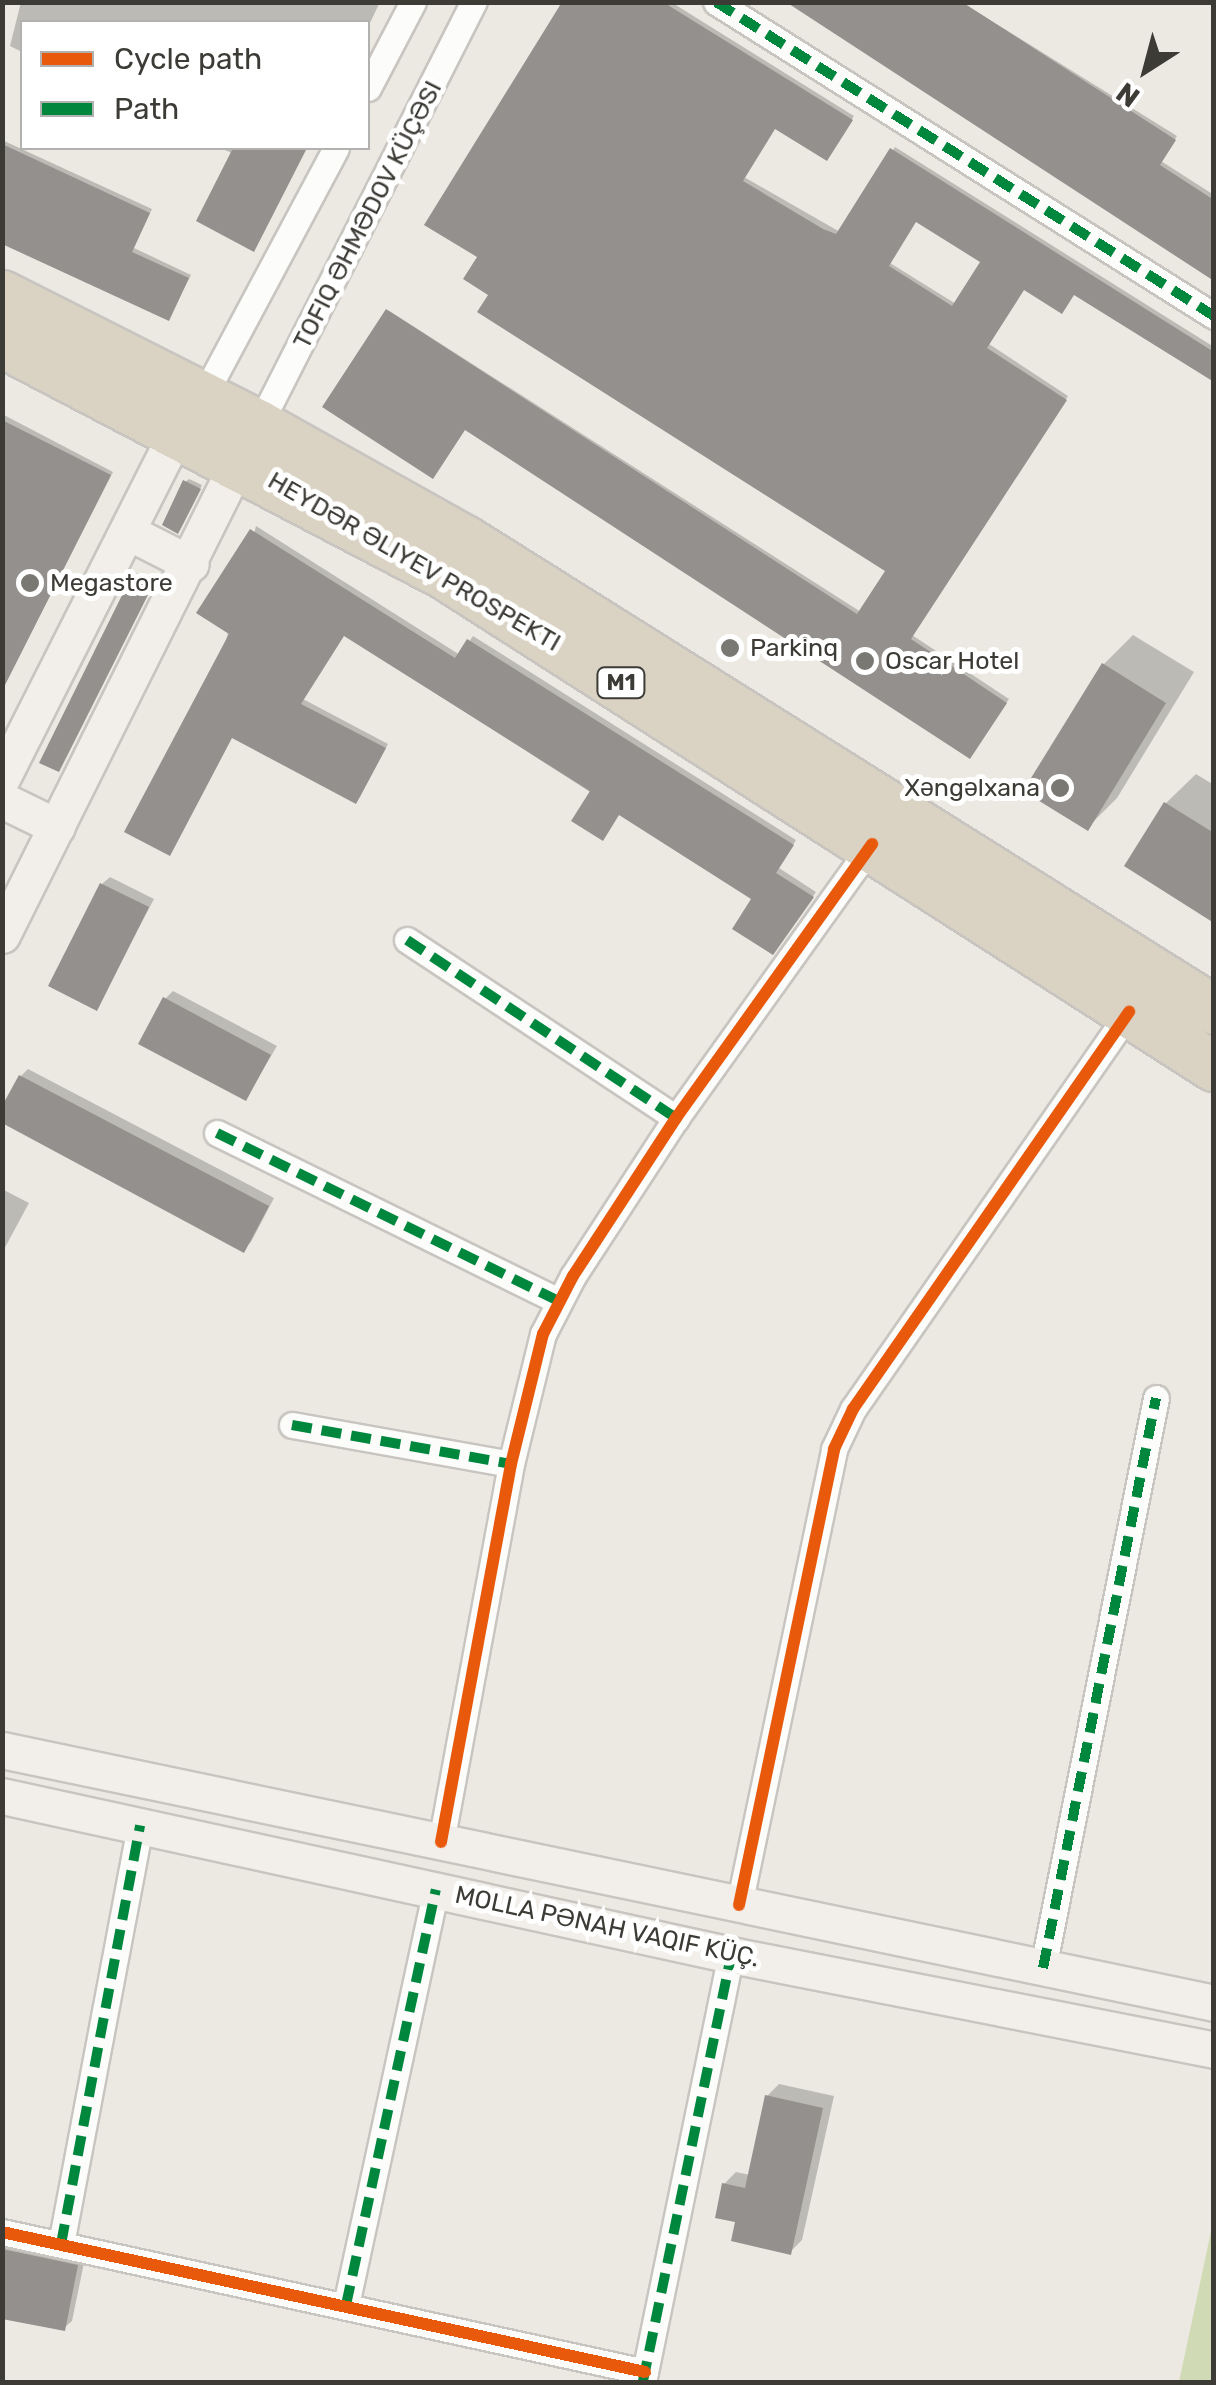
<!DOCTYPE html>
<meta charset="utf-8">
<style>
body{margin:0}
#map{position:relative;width:1216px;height:2385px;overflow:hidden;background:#ece9e2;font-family:Rubik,sans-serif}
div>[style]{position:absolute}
.green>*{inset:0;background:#d0dab5}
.shadow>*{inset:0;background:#0003}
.building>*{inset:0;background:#93908e}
.roads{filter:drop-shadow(2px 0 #c8c5c0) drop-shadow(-2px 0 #c8c5c0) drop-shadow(0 2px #c8c5c0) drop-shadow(0 -2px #c8c5c0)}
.street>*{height:25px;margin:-12.5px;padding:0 12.5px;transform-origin:12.5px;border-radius:12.5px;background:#fcfcfb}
.secondary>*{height:35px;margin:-17.5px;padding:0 17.5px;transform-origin:17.5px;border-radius:17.5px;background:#f2efea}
.highway>*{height:48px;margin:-24px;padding:0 24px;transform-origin:24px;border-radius:24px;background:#dad2c3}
.quiet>*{height:10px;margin-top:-5px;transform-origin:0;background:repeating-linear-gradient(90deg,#00873e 0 20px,transparent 0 30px)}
.cycleway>*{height:12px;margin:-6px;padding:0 6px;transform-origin:6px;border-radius:6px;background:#e8590c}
.dots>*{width:28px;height:28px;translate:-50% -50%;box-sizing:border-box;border:5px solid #fff;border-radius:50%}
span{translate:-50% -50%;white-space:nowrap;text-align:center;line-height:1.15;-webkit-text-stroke:10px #fff;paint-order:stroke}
.shield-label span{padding:2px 8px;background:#fff;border:2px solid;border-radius:8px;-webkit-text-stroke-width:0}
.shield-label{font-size:22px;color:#3d3b36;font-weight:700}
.street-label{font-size:25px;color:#3d3b36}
.poi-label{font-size:25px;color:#3d3b36}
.left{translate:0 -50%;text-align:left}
.right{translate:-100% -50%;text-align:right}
.frame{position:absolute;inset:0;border:5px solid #3d3b36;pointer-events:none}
.legend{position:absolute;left:20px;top:20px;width:350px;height:130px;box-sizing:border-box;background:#fff;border:2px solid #b1b1af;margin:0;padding:12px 18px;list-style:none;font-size:30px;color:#3d3b36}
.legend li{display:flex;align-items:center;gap:20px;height:50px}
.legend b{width:50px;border:2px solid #b1b1af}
.north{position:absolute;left:1096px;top:20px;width:100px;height:100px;-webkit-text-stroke:8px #fff;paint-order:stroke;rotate:216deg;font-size:28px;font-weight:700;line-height:40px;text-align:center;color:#3d3b36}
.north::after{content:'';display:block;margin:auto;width:35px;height:45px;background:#3d3b36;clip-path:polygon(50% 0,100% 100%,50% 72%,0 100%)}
</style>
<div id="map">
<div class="green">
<i style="clip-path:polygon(1213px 2222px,1213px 2382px,1179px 2382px)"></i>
</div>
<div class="shadow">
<i style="clip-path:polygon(21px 2px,380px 2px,368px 27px,22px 22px,22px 52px,10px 46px)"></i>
<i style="clip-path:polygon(evenodd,565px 2px,671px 2px,854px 116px,830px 155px,776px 126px,744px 177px,840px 232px,895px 147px,1214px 347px,1214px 379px,1074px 292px,1025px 288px,989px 344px,1068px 396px,912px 635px,1009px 699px,973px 753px,388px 310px,861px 612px,889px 570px,491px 294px,480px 256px,565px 2px,916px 219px,983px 262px,956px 304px,890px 263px,916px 219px)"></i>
<i style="clip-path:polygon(961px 2px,1177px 136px,1161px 161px,1214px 195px,1214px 277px)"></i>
<i style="clip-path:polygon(2px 140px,152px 209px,134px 248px,191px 275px,169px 318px,2px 242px)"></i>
<i style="clip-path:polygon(220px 148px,306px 148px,257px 245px,232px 153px)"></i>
<i style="clip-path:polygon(2px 414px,113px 472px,2px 690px)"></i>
<i style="clip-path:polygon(189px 479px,202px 485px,181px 528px,185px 482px)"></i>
<i style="clip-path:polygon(256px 526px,460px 655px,473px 636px,796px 840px,779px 868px,816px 892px,777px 947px,755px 898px,344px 634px,303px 699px,388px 744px,360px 797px,356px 801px,233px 735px,170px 853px)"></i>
<i style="clip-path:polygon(137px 573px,154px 581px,59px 769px,134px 576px)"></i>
<i style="clip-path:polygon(1133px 635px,1194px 672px,1117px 798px,1088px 827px,1104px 664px)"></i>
<i style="clip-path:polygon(1196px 774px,1214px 785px,1214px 920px,1127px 866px,1166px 803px)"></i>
<i style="clip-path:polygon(110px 877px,154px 899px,97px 1008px,102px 884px)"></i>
<i style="clip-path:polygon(173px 991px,277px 1046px,246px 1098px,165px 999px)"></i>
<i style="clip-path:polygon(28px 1069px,274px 1198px,251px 1242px,243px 1250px,21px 1076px)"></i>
<i style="clip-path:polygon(2px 1189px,29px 1203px,2px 1253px)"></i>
<i style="clip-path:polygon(779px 2084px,834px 2096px,802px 2240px,790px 2252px,738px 2221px,724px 2184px,736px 2172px,750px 2175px,767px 2096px)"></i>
<i style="clip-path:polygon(2px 2237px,85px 2258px,72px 2321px,64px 2328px,2px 2317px)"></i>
</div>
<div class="building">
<i style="clip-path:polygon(evenodd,562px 2px,663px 2px,853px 120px,827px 161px,775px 129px,743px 181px,823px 229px,836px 234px,890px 148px,1214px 352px,1214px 382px,1074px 295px,1062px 314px,1024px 290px,987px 348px,1067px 400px,911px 639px,1007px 703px,970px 759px,465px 430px,433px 479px,322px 407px,386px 309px,857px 614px,885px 571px,477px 312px,488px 295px,463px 279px,477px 257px,424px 225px,562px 2px,916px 222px,980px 262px,952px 306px,889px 266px,916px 222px)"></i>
<i style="clip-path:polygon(786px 2px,962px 2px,1176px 140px,1160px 165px,1214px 200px,1214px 281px)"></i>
<i style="clip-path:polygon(2px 144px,150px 213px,132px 252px,189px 278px,169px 321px,2px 244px)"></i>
<i style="clip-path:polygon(233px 148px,307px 148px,254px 252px,196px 221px)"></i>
<i style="clip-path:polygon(2px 420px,111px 475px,2px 691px)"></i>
<i style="clip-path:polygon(183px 480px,201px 489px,178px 534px,162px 525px)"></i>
<i style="clip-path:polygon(250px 529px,455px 658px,467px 639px,794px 845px,776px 873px,814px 897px,773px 955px,732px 929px,751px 899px,619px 815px,603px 841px,571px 821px,590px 791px,344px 636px,301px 704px,386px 748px,356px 804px,232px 738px,170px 856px,124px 832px,229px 634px,196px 613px)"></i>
<i style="clip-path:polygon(132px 575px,153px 585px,59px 772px,39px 763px)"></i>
<i style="clip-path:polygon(1102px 663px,1166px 703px,1088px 831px,1023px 791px)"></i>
<i style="clip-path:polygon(1164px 802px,1214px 833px,1214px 923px,1124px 866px)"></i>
<i style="clip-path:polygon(100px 883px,149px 907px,97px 1011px,48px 986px)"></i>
<i style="clip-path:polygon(163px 997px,271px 1055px,246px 1101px,138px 1044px)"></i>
<i style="clip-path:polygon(19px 1075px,269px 1206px,244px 1253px,2px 1123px,2px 1106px)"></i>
<i style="clip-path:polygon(765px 2095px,823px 2108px,791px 2255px,731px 2241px,735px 2222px,715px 2218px,722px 2183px,745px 2188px)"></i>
<i style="clip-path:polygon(2px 2249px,78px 2265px,65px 2331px,2px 2319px)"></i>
</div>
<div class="roads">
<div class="street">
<i style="left:716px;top:2px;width:589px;rotate:32.23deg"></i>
<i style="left:368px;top:88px;width:97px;rotate:-62.4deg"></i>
<i style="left:203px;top:397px;width:282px;rotate:-61.9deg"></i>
<i style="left:259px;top:425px;width:475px;rotate:-63.1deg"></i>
<i style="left:407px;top:940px;width:323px;rotate:33.5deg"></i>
<i style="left:217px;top:1133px;width:380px;rotate:26.2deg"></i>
<i style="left:292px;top:1425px;width:222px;rotate:10.1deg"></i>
<i style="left:441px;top:1842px;width:384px;rotate:-79.5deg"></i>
<i style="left:511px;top:1464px;width:134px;rotate:-76.2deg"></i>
<i style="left:543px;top:1334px;width:65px;rotate:-62.7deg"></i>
<i style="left:573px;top:1276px;width:189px;rotate:-56.9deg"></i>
<i style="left:676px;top:1118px;width:337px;rotate:-54.4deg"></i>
<i style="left:739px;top:1905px;width:466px;rotate:-78.2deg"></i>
<i style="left:834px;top:1449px;width:44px;rotate:-64.6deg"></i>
<i style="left:853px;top:1409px;width:484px;rotate:-55.2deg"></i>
<i style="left:1043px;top:1968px;width:581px;rotate:-78.79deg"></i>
<i style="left:2px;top:2232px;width:658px;rotate:12.28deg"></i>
<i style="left:61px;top:2244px;width:426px;rotate:-79.3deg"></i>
<i style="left:346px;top:2305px;width:425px;rotate:-77.8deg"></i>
<i style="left:643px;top:2382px;width:436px;rotate:-78.4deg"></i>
</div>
<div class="secondary">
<i style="left:130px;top:533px;width:68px;rotate:26.9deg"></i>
<i style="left:2px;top:778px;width:390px;rotate:-63.2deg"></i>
<i style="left:2px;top:800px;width:61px;rotate:26.1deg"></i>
<i style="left:2px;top:935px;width:529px;rotate:-63.48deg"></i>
<i style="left:2px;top:1750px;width:1238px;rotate:11.79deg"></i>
<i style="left:2px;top:1796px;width:746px;rotate:12.3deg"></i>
<i style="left:731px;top:1955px;width:492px;rotate:11.1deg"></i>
</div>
<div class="highway">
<i style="left:2px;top:295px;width:288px;rotate:26.8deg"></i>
<i style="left:259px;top:425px;width:236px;rotate:29.2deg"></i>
<i style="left:465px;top:540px;width:884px;rotate:32.11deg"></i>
<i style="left:2px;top:343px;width:500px;rotate:27.64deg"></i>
<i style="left:445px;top:575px;width:913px;rotate:32.61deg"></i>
</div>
</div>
<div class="quiet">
<i style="left:716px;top:2px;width:589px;rotate:32.23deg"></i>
<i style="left:407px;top:940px;width:323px;rotate:33.5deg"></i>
<i style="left:217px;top:1133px;width:380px;rotate:26.2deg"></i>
<i style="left:292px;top:1425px;width:222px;rotate:10.1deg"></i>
<i style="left:1043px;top:1968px;width:581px;rotate:-78.79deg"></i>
<i style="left:61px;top:2244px;width:426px;rotate:-79.3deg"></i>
<i style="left:346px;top:2305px;width:425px;rotate:-77.8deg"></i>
<i style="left:643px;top:2381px;width:435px;rotate:-78.3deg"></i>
</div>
<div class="cycleway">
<i style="left:441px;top:1842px;width:384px;rotate:-79.5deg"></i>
<i style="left:511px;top:1464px;width:134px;rotate:-76.2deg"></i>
<i style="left:543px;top:1334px;width:65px;rotate:-62.7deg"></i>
<i style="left:573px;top:1276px;width:189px;rotate:-56.9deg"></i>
<i style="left:676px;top:1118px;width:337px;rotate:-54.4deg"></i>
<i style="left:739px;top:1905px;width:466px;rotate:-78.2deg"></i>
<i style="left:834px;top:1449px;width:44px;rotate:-64.6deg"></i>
<i style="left:853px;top:1409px;width:484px;rotate:-55.2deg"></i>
<i style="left:2px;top:2232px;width:658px;rotate:12.28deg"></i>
</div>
<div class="dots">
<i style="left:30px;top:583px;background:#7a7872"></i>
<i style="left:730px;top:648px;background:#7a7872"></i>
<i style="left:865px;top:661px;background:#7a7872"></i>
<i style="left:1060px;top:788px;background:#7a7872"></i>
</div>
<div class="shield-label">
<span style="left:621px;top:683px">M1</span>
</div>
<div class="street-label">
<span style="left:368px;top:215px;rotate:-63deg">TOFIQ ƏHMƏDOV KÜÇƏSI</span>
<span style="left:414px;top:562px;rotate:30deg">HEYDƏR ƏLIYEV PROSPEKTI</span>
<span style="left:607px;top:1927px;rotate:12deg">MOLLA PƏNAH VAQIF KÜÇ.</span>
</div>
<div class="poi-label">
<span class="left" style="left:50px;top:583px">Megastore</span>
<span class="left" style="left:750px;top:648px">Parkinq</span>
<span class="left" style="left:885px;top:661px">Oscar Hotel</span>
<span class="right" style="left:1040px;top:788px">Xəngəlxana</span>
</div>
<div class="frame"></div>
<ul class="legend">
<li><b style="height:12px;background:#e8590c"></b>Cycle path</li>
<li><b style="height:12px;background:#00873e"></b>Path</li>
</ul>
<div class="north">N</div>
</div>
